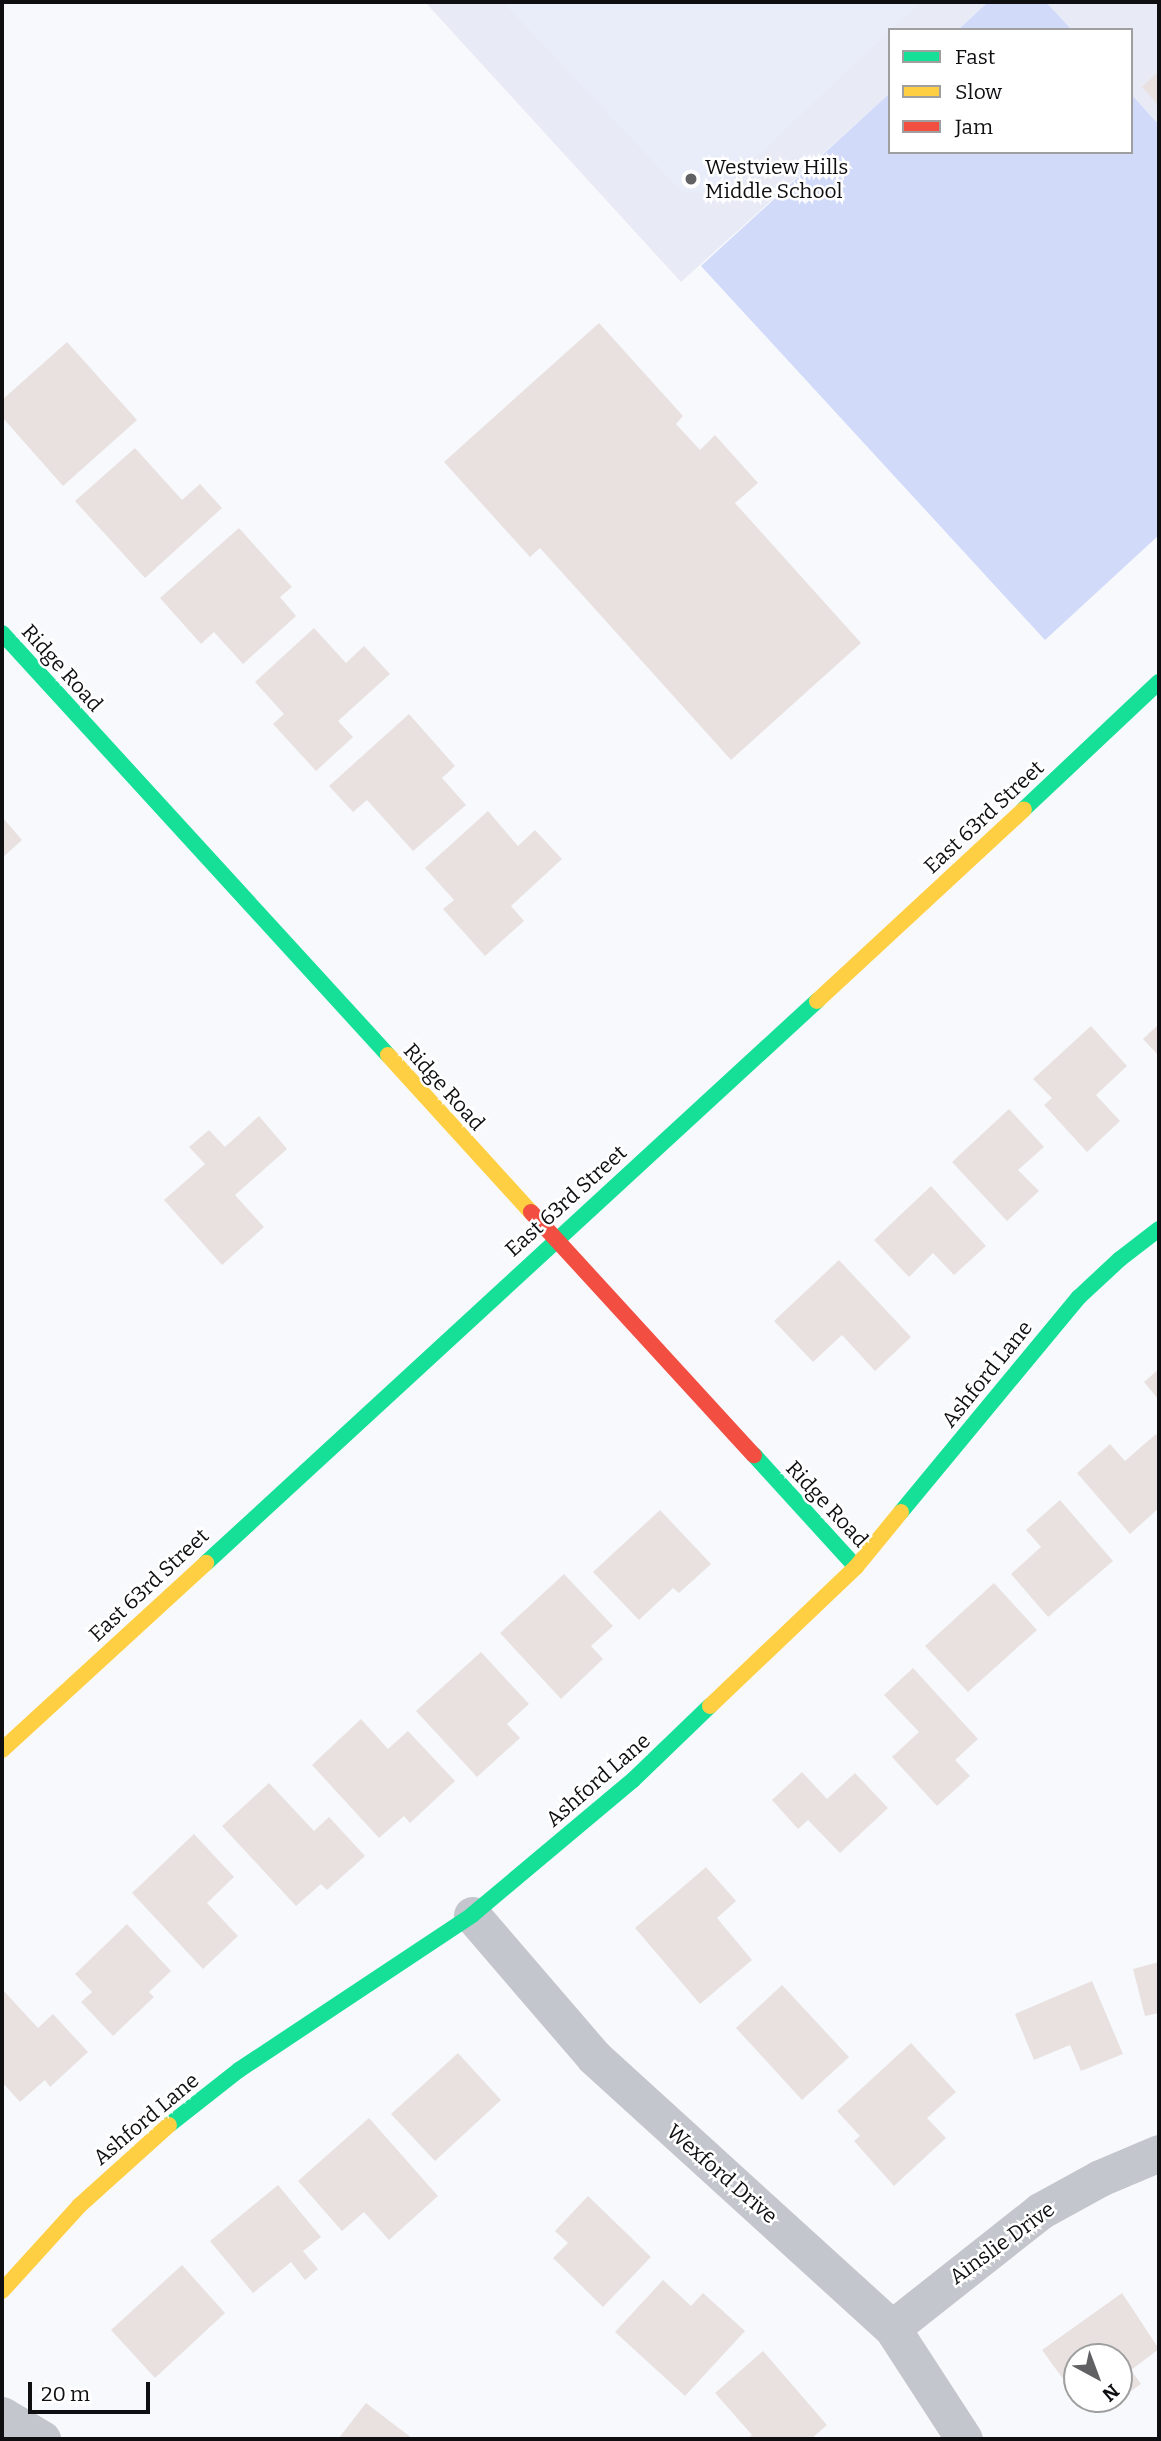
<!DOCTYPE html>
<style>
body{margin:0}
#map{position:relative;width:1161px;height:2441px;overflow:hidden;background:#f8f9fd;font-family:Bitter,serif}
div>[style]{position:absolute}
.built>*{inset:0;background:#e8ebf5}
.green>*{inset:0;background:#e9edf9}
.forest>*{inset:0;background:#d1daf9}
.building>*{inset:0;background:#e8e1e0}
.street>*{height:37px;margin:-18.5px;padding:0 18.5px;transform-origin:18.5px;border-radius:18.5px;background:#c3c6cd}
.fast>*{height:16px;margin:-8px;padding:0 8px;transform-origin:8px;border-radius:8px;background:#16e098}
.slow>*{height:16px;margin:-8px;padding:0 8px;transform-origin:8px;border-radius:8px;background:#ffcf43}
.jam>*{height:16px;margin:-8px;padding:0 8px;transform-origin:8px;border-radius:8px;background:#f24e42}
.dots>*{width:19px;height:19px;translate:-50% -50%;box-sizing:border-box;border:4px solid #fff;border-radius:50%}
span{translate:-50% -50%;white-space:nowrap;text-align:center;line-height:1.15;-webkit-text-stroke:5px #fff;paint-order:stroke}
.poi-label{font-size:21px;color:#0f0f12}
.left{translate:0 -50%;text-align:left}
.street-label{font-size:21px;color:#0f0f12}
.frame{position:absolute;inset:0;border:4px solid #0f0f12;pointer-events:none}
.legend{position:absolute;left:888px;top:28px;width:245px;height:126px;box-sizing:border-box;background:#fff;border:2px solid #9f9fa0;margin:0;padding:9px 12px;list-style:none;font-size:21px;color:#0f0f12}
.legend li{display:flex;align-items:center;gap:14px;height:35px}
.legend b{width:35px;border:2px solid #9f9fa0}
.north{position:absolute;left:1063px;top:2343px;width:70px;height:70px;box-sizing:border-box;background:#fff;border:2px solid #9f9fa0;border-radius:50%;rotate:139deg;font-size:19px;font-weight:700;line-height:28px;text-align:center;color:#0f0f12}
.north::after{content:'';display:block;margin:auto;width:24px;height:32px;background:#616164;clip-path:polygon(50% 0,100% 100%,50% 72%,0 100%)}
.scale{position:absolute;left:28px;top:2382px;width:122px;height:32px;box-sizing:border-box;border:4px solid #0f0f12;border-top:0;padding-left:9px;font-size:21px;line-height:24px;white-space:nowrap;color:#0f0f12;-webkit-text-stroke:5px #fff;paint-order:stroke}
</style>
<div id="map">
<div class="built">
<i style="clip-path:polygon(425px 2px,988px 2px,958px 30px,890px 30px,890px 93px,681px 282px)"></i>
<i style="clip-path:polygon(1046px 2px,1159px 2px,1159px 125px,1131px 94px,1131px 30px,1072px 30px)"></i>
</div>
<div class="green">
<i style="clip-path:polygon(503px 2px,920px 2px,716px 195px,681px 191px)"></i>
</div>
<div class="forest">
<i style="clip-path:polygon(988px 2px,1046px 2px,1072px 30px,958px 30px)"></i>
<i style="clip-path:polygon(890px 93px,890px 152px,1131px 152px,1131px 94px,1159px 125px,1159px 535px,1045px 640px,701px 266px)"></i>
</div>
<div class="building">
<i style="clip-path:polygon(1159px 71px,1159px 106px,1142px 87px)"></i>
<i style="clip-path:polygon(599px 323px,683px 416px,676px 424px,700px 450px,715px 435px,758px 483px,735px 503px,861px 643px,731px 760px,540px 548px,530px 557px,444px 462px)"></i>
<i style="clip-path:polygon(67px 342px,137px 420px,63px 486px,2px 417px,2px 400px)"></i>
<i style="clip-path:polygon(135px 448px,182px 500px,200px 484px,222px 508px,145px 578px,75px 501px)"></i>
<i style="clip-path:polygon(239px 528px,292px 587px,280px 597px,296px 616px,243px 664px,214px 632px,201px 644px,160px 598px)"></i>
<i style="clip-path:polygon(314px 628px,346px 663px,364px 646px,390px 674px,338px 721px,353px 737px,316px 771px,273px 724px,284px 714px,255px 682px)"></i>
<i style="clip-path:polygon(409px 714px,455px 766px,442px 778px,466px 805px,413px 851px,367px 800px,353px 812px,329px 786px)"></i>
<i style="clip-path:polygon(488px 811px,518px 846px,535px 830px,562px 859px,511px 906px,524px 921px,485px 956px,443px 909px,454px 900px,425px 868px)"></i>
<i style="clip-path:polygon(2px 817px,22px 840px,2px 858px)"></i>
<i style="clip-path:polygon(1159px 1024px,1159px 1056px,1143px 1039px)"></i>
<i style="clip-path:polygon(1091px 1026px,1127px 1066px,1096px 1095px,1120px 1121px,1087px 1152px,1044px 1105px,1052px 1098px,1033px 1079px)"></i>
<i style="clip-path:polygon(1009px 1109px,1044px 1147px,1018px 1170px,1039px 1191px,1007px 1221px,952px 1162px)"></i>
<i style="clip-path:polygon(259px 1116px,287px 1149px,235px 1195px,264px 1227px,222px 1265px,164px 1200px,205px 1164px,189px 1147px,209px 1130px,225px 1147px)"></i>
<i style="clip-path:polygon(931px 1186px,986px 1246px,954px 1275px,933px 1253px,909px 1277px,874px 1240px)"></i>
<i style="clip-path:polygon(839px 1260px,911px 1337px,875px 1371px,842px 1335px,813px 1362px,774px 1321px)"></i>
<i style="clip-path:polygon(1159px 1369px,1159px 1400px,1144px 1382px)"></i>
<i style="clip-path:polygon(1156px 1434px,1159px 1438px,1159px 1508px,1130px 1534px,1077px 1473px,1110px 1444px,1125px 1461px)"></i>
<i style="clip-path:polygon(1060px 1500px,1113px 1561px,1048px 1617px,1011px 1574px,1041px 1547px,1026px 1530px)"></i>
<i style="clip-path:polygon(660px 1510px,711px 1564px,679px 1593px,673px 1588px,639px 1620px,593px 1572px)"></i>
<i style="clip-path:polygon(564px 1574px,613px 1626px,591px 1646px,603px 1659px,561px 1699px,500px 1633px)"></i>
<i style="clip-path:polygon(994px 1583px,1037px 1630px,968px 1692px,925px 1646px)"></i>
<i style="clip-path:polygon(481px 1652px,529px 1704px,507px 1724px,520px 1738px,477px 1777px,416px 1711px)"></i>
<i style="clip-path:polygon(913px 1668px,978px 1739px,955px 1760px,970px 1776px,937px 1806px,892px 1757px,919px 1732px,884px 1695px)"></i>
<i style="clip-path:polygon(361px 1719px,388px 1749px,408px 1731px,455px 1781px,410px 1823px,404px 1816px,379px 1838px,312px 1765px)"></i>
<i style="clip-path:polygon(802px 1772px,827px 1799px,855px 1773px,888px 1808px,840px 1853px,808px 1820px,798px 1829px,772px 1800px)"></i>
<i style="clip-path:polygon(269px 1783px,314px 1831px,329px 1817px,365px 1856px,327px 1890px,321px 1884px,296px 1906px,222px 1826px)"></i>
<i style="clip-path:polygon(194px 1834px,234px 1877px,207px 1903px,238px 1936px,203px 1969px,132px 1893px)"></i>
<i style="clip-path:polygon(706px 1867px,736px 1901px,717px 1918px,752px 1960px,700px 2004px,635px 1928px)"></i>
<i style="clip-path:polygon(127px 1924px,171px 1971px,149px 1992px,154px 1997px,113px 2036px,81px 2002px,92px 1992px,75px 1974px)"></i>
<i style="clip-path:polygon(1159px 1962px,1159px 2013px,1145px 2016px,1133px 1969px)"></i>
<i style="clip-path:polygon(1092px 1981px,1123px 2054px,1081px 2071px,1070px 2045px,1034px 2060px,1015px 2014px)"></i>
<i style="clip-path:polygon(782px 1985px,849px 2057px,802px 2100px,736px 2028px)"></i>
<i style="clip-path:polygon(2px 1989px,38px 2028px,53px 2014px,88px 2052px,50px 2087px,45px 2080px,20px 2102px,2px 2082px)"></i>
<i style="clip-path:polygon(911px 2043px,956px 2092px,927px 2118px,946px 2138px,894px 2186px,854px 2141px,860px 2136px,837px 2111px)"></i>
<i style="clip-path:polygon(458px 2053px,501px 2100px,435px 2161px,391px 2114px)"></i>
<i style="clip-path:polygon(369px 2118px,438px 2196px,389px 2240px,364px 2212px,342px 2231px,298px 2181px)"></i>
<i style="clip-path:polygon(278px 2185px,321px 2237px,303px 2251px,318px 2269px,305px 2280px,291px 2262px,253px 2293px,210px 2241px)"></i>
<i style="clip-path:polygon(588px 2196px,651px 2257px,603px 2307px,553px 2258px,568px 2243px,555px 2231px)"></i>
<i style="clip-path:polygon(182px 2265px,225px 2313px,155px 2378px,111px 2330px)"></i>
<i style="clip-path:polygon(663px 2280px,691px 2306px,703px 2293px,745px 2331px,685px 2396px,615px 2332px)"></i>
<i style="clip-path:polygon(1122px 2293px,1159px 2349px,1131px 2370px,1141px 2384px,1110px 2406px,1106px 2399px,1119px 2399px,1119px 2357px,1077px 2357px,1077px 2398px,1042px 2350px)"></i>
<i style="clip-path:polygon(763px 2351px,827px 2425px,811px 2439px,746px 2439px,752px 2435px,715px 2393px)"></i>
<i style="clip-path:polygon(366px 2403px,413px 2439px,338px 2439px)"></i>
</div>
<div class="street">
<i style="left:472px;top:1915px;width:187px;rotate:49.3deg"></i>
<i style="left:594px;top:2057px;width:403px;rotate:42.3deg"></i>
<i style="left:892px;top:2328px;width:132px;rotate:57deg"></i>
<i style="left:892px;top:2328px;width:189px;rotate:-38.3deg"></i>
<i style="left:1040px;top:2211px;width:68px;rotate:-28.8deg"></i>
<i style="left:1100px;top:2178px;width:64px;rotate:-23deg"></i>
<i style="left:2px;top:2415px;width:47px;rotate:31deg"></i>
</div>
<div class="fast">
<i style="left:2px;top:633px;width:572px;rotate:47.55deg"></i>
<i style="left:1024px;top:809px;width:185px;rotate:-43.3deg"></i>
<i style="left:754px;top:1455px;width:151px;rotate:47.7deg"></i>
<i style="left:901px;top:1512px;width:278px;rotate:-50.4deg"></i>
<i style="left:1078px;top:1298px;width:57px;rotate:-42.9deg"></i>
<i style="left:1120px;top:1259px;width:49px;rotate:-37.6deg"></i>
<i style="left:206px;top:1563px;width:830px;rotate:-42.61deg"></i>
<i style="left:169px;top:2125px;width:89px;rotate:-38.2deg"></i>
<i style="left:239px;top:2070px;width:280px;rotate:-33.6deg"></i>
<i style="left:472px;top:1915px;width:210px;rotate:-40deg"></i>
<i style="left:633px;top:1780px;width:107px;rotate:-43.9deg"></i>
</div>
<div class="slow">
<i style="left:817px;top:1001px;width:282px;rotate:-42.8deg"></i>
<i style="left:388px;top:1055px;width:212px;rotate:47.7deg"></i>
<i style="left:710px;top:1706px;width:202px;rotate:-43.6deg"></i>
<i style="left:856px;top:1567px;width:71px;rotate:-50.7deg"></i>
<i style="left:2px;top:1750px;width:277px;rotate:-42.5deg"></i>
<i style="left:2px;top:2291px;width:115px;rotate:-47.8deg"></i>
<i style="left:79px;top:2206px;width:121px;rotate:-42deg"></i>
</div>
<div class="jam">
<i style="left:531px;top:1212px;width:330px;rotate:47.5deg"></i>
</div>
<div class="dots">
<i style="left:691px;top:179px;background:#616164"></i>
</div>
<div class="poi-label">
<span class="left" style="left:705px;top:179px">Westview Hills<br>Middle School</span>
</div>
<div class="street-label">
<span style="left:62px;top:668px;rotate:48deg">Ridge Road</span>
<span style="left:984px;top:817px;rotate:-43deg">East 63rd Street</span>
<span style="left:444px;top:1087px;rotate:48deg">Ridge Road</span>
<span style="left:566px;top:1201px;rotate:-42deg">East 63rd Street</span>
<span style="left:987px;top:1374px;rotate:-51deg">Ashford Lane</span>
<span style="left:827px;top:1504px;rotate:47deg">Ridge Road</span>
<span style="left:149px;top:1585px;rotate:-43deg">East 63rd Street</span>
<span style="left:598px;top:1780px;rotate:-41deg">Ashford Lane</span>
<span style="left:146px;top:2119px;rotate:-40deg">Ashford Lane</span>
<span style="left:722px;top:2174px;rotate:41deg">Wexford Drive</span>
<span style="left:1002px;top:2243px;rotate:-36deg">Ainslie Drive</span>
</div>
<div class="frame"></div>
<ul class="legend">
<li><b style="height:9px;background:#16e098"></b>Fast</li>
<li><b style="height:9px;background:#ffcf43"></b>Slow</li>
<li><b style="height:9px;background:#f24e42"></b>Jam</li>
</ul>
<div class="north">N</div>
<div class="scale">20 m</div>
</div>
